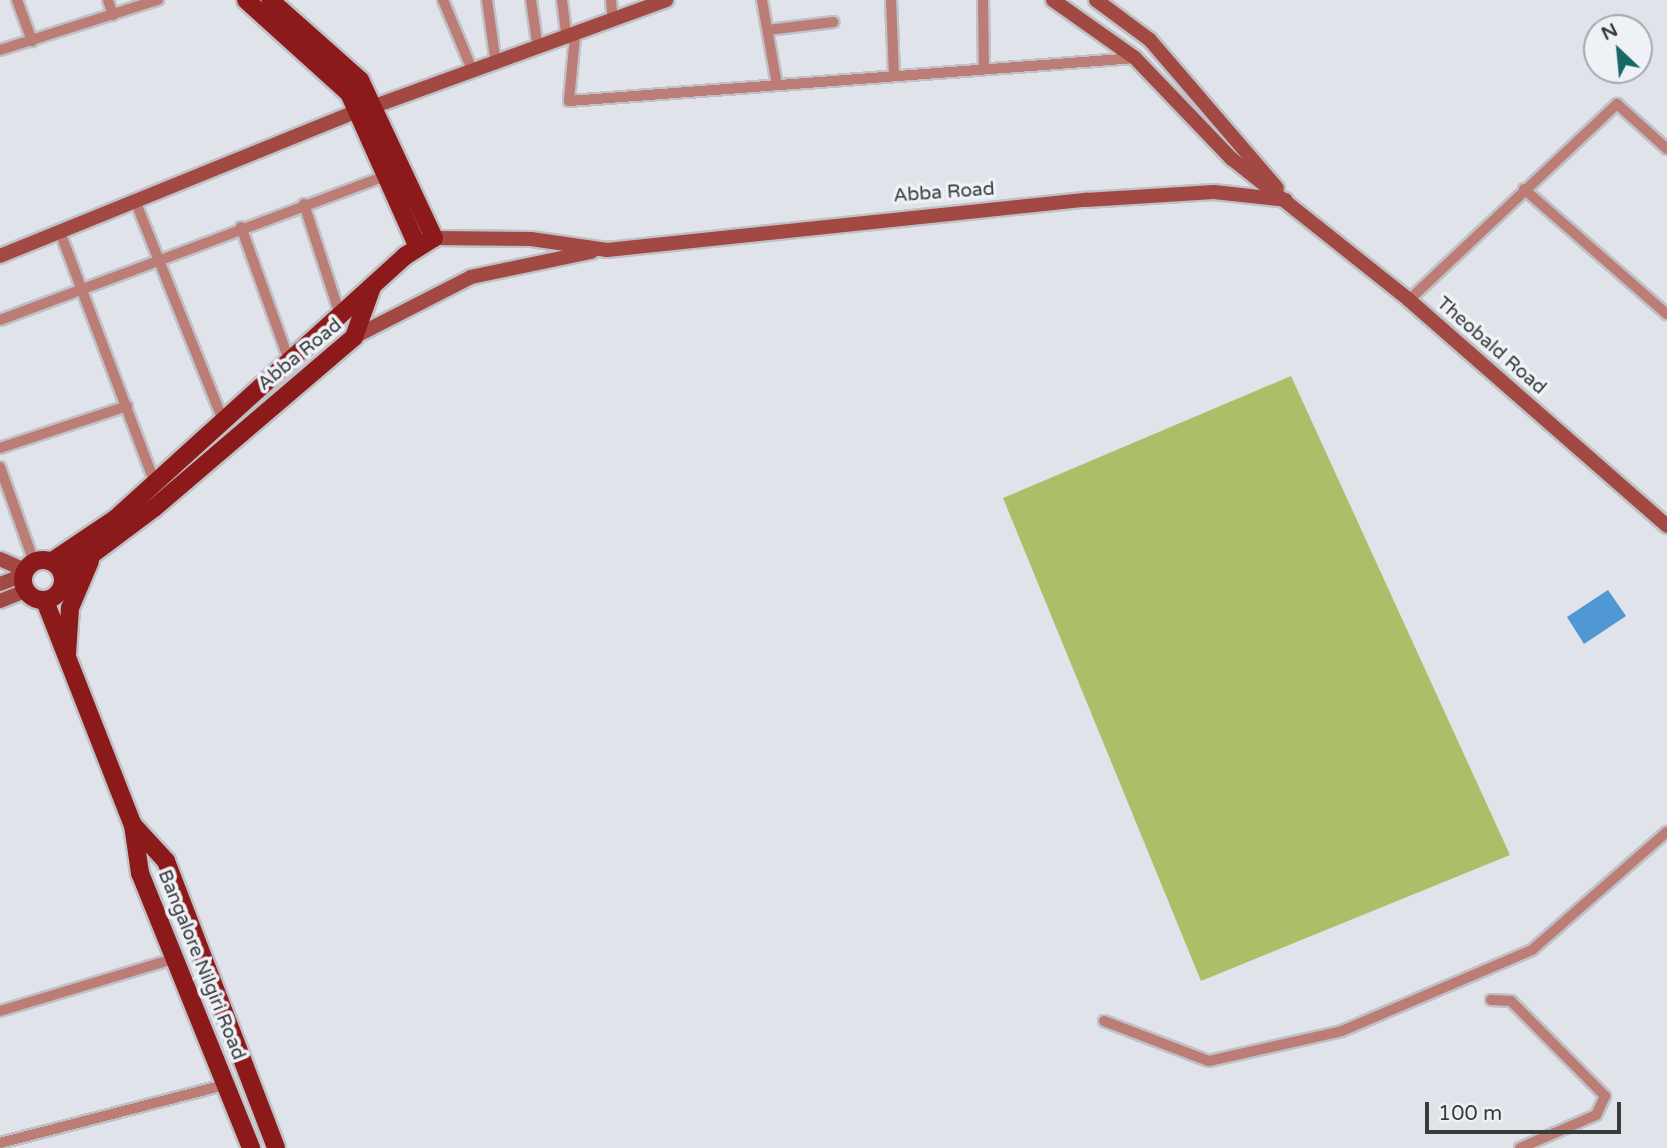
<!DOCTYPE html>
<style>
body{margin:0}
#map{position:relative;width:1667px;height:1148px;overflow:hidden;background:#e0e3e9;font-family:"Varela Round",sans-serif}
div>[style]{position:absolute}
.green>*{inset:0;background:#abbf69}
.water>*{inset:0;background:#5098d3}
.roads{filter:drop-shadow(2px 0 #bfc1c6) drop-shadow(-2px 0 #bfc1c6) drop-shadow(0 2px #bfc1c6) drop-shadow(0 -2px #bfc1c6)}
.street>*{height:10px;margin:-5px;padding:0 5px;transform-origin:5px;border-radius:5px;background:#bb7d76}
.secondary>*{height:14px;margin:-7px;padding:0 7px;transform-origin:7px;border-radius:7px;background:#a14942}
.primary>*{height:18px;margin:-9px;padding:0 9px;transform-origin:9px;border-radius:9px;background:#8c1a1a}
.primary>.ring{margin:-9px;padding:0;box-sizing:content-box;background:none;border:18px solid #8c1a1a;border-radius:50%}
span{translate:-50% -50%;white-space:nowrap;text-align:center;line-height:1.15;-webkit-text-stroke:7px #eef1f6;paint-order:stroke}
.street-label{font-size:19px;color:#393a3c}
.north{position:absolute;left:1583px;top:14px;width:70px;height:70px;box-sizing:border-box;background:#eef1f6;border:2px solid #a6a8ac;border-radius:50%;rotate:334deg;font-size:19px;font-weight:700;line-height:28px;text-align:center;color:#393a3c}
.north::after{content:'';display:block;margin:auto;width:24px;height:32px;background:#186666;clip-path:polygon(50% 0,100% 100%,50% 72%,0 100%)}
.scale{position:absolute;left:1425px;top:1102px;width:196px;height:32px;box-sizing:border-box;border:4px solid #393a3c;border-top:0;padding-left:9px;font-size:21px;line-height:24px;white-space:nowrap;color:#393a3c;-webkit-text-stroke:5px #eef1f6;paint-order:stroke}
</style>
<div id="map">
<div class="green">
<i style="clip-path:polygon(1291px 376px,1510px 855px,1201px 981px,1003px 498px)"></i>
</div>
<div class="water">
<i style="clip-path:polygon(1608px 590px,1626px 616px,1584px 644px,1567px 617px)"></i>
</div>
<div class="roads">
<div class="street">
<i style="left:17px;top:0;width:44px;rotate:69.9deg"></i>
<i style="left:108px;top:0;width:16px;rotate:72deg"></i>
<i style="left:443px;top:0;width:78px;rotate:67.4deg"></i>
<i style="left:487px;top:0;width:65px;rotate:82deg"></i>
<i style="left:531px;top:0;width:49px;rotate:81.9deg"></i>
<i style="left:562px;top:0;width:39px;rotate:83deg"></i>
<i style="left:611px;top:0;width:21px;rotate:85deg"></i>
<i style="left:762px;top:0;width:86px;rotate:80deg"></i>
<i style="left:891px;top:0;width:76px;rotate:87.7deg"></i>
<i style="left:983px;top:0;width:69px;rotate:89.2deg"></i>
<i style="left:768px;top:30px;width:66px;rotate:-6.9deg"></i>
<i style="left:575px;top:36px;width:65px;rotate:95.3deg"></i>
<i style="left:569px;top:101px;width:568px;rotate:-4.34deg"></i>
<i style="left:0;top:50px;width:166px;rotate:-17.6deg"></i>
<i style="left:1524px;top:189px;width:190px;rotate:41.2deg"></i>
<i style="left:136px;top:203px;width:235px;rotate:68.2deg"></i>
<i style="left:304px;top:204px;width:117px;rotate:72deg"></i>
<i style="left:241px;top:227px;width:141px;rotate:70.2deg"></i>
<i style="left:60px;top:232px;width:268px;rotate:69.3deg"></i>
<i style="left:1409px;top:300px;width:286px;rotate:-43.3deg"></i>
<i style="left:1617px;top:104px;width:67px;rotate:42deg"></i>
<i style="left:0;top:320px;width:413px;rotate:-20.5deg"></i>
<i style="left:0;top:448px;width:134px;rotate:-18.3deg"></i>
<i style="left:0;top:467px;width:101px;rotate:70.3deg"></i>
<i style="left:1491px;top:1000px;width:20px;rotate:3deg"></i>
<i style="left:1511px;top:1001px;width:134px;rotate:45.3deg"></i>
<i style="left:1605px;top:1096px;width:21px;rotate:115deg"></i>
<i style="left:1596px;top:1115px;width:83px;rotate:156.5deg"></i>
<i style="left:0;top:1011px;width:181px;rotate:-16.7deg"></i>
<i style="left:1104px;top:1021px;width:112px;rotate:20.9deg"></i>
<i style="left:1209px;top:1061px;width:136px;rotate:-12.7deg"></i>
<i style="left:1342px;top:1031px;width:207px;rotate:-23.1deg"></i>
<i style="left:1532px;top:950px;width:179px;rotate:-41.2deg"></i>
<i style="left:0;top:1143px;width:236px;rotate:-14.5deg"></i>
</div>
<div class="secondary">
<i style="left:1053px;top:0;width:100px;rotate:35.3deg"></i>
<i style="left:1135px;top:58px;width:140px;rotate:46.2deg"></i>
<i style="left:1232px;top:159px;width:226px;rotate:38.5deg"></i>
<i style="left:1409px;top:300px;width:343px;rotate:41.2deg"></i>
<i style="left:1096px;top:0;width:67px;rotate:36.5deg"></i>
<i style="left:1150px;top:40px;width:195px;rotate:49.4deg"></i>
<i style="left:375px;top:106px;width:310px;rotate:-20deg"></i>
<i style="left:434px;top:238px;width:97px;rotate:0.6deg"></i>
<i style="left:531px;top:239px;width:77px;rotate:8.2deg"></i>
<i style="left:607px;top:250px;width:482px;rotate:-6deg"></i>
<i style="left:1086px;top:200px;width:128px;rotate:-3.6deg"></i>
<i style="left:1214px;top:192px;width:72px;rotate:6.3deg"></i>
<i style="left:0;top:256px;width:388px;rotate:-22.1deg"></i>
<i style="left:354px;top:337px;width:131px;rotate:-27.1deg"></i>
<i style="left:471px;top:277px;width:123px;rotate:-11.8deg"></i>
<i style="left:0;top:559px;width:27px;rotate:24deg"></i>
<i style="left:0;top:584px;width:25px;rotate:-21deg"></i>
<i style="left:0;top:601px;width:27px;rotate:-22deg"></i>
</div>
<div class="primary">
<i style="left:246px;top:0;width:139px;rotate:42.1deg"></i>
<i style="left:349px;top:93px;width:169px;rotate:65.9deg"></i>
<i class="ring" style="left:23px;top:560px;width:22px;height:22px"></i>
<i style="left:51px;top:562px;width:77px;rotate:-33.9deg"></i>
<i style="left:115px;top:519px;width:391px;rotate:-42.2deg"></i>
<i style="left:405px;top:256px;width:34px;rotate:-32deg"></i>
<i style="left:434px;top:238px;width:174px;rotate:-115.1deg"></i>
<i style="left:360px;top:80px;width:120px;rotate:-138.4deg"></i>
<i style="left:63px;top:576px;width:114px;rotate:-36.8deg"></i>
<i style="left:154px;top:508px;width:263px;rotate:-40.5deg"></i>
<i style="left:354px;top:337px;width:53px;rotate:-70.2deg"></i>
<i style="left:45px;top:601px;width:241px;rotate:68.6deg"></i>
<i style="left:133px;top:825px;width:49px;rotate:81.7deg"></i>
<i style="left:140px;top:873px;width:297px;rotate:68deg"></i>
<i style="left:67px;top:654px;width:46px;rotate:-86.3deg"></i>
<i style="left:70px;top:608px;width:51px;rotate:-66.9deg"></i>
<i style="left:133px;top:825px;width:49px;rotate:47.5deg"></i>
<i style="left:166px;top:861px;width:307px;rotate:69deg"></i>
</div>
</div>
<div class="street-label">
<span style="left:944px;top:193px;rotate:-4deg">Abba Road</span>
<span style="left:1491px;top:346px;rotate:41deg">Theobald Road</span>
<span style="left:300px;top:355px;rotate:-39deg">Abba Road</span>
<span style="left:201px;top:965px;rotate:68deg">Bangalore Nilgiri Road</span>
</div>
<div class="north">N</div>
<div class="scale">100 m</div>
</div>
